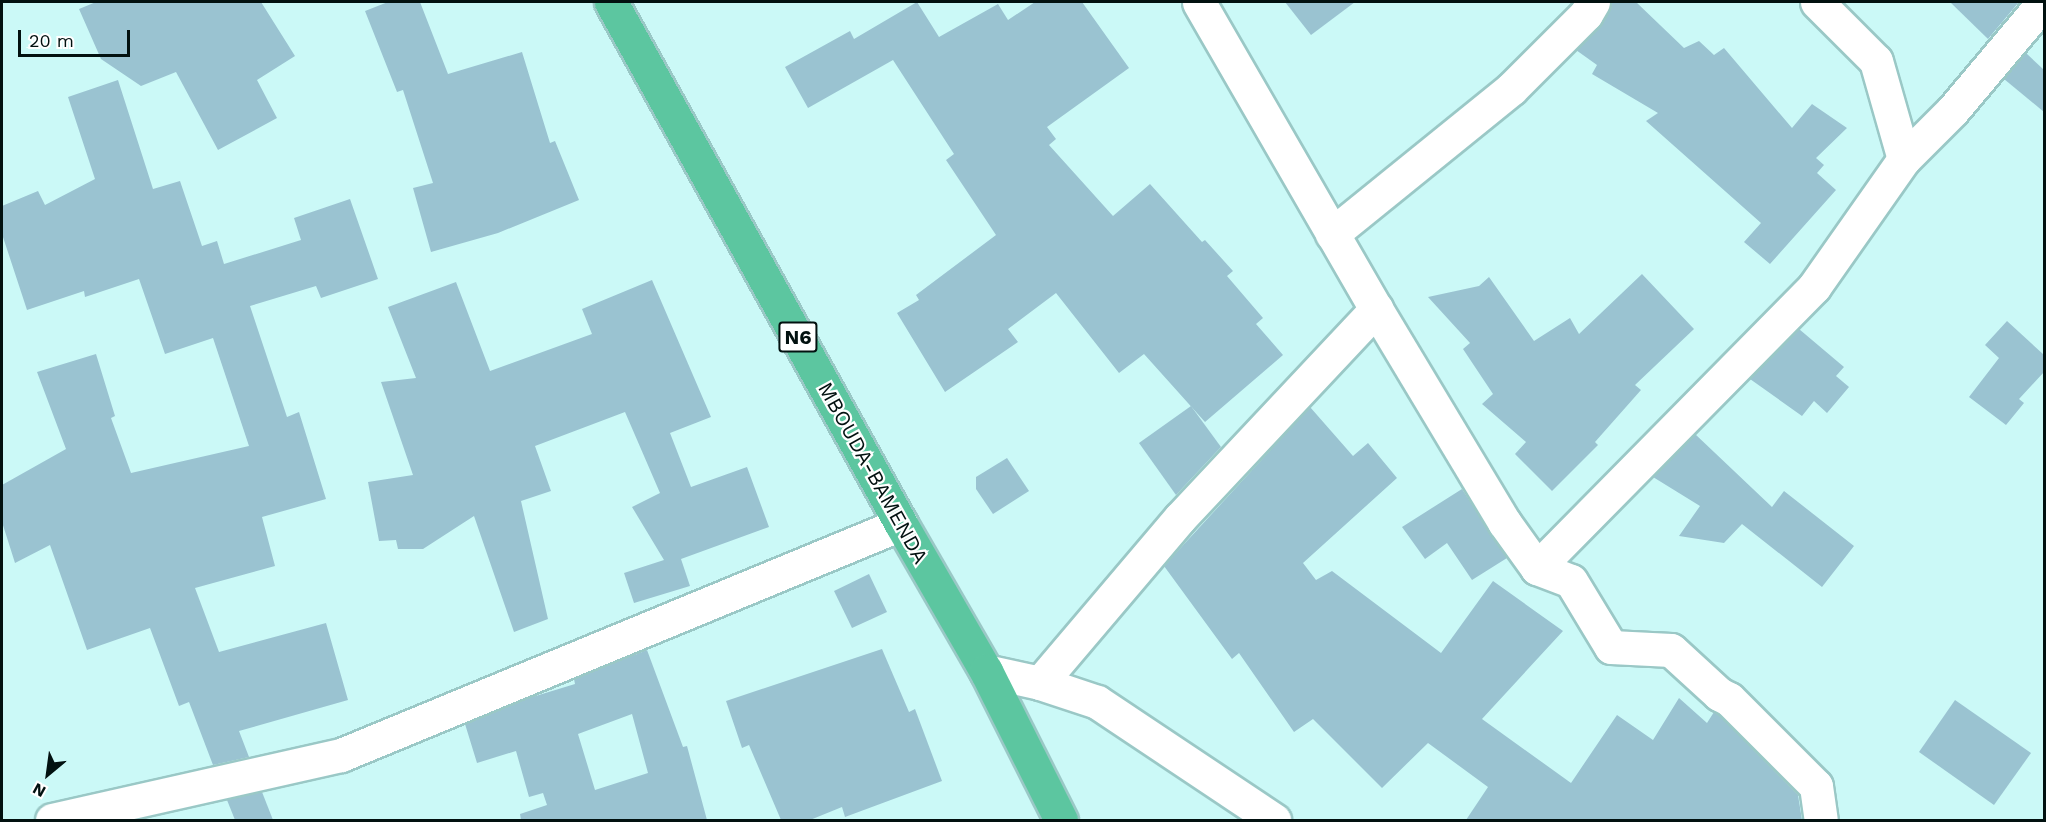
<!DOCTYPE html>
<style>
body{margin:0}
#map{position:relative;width:2046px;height:822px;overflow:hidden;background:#cbf9f7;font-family:"Work Sans",sans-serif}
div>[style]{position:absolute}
.building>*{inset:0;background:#9ac3d1}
.roads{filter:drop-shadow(2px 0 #9ac8c6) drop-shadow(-2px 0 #9ac8c6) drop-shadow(0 2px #9ac8c6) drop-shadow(0 -2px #9ac8c6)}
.minor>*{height:33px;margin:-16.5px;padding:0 16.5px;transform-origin:16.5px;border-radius:16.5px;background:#fff}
.tertiary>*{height:33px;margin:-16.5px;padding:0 16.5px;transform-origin:16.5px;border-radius:16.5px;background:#fff}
.trunk>*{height:33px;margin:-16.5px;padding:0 16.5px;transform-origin:16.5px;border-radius:16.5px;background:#5cc6a0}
span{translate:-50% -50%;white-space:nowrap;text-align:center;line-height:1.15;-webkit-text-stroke:4.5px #fff;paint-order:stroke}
.shield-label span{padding:2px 4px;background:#fff;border:2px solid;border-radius:4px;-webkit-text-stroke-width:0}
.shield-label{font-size:20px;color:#021110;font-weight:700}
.street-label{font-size:21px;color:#021110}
.frame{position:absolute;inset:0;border:3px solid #021110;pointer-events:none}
.north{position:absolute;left:18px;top:744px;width:60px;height:60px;-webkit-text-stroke:4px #fff;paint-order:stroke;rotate:209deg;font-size:16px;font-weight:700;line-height:24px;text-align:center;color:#021110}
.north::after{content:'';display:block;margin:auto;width:21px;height:27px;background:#021110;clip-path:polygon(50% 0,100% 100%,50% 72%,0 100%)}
.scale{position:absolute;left:18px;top:30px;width:112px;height:27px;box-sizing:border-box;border:3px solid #021110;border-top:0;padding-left:8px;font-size:18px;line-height:21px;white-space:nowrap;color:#021110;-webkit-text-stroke:4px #fff;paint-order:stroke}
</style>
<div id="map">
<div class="building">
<i style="clip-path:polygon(96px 2px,261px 2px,295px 56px,257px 80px,277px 118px,218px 150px,176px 72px,141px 86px,101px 59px,79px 9px)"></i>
<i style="clip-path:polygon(388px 2px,420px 2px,448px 74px,522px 52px,550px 143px,555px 141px,579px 200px,498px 233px,431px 252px,413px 188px,433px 183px,403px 90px,397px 92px,365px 11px)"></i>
<i style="clip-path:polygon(917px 2px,939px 37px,998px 4px,1008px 20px,1035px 2px,1082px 2px,1129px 68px,1047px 127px,1056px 139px,1049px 145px,1113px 216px,1150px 184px,1202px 242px,1205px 240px,1233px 271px,1227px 276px,1263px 318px,1256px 324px,1283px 355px,1205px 422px,1144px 354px,1119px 373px,1056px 293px,1008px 329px,1018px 342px,945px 392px,897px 313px,919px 300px,916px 295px,996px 235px,946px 160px,954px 154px,893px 60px,808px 108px,785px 67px,850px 31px,854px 39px)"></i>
<i style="clip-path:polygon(1285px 2px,1355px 2px,1311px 35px)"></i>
<i style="clip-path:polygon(1612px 2px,1636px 2px,1684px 48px,1699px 41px,1714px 55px,1724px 48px,1792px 128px,1812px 104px,1847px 128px,1816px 158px,1824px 165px,1817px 173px,1836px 190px,1770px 264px,1744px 242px,1761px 223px,1646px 121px,1658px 113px,1592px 74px,1597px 65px,1576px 50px,1602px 24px)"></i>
<i style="clip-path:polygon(1950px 2px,2019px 2px,1988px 39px)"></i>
<i style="clip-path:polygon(2026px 53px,2044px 70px,2044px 112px,2004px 79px)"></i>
<i style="clip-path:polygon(118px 80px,153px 189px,180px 181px,202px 246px,217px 241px,224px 264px,301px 240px,294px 218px,350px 199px,378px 279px,321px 298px,316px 286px,250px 306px,287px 417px,299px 412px,326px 499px,262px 517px,275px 566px,195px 588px,219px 652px,326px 623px,348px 700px,239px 731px,249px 757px,213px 765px,189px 702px,179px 706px,150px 628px,87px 650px,50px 545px,15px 563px,2px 522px,2px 485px,66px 449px,37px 372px,96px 354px,115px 416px,111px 418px,131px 473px,249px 446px,213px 338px,165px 354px,139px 279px,85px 297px,84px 291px,27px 310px,2px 234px,2px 206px,38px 191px,45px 205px,95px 179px,68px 97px)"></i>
<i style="clip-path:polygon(1642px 274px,1694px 329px,1635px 385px,1641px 390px,1595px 442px,1598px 445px,1552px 491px,1515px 454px,1526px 442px,1482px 404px,1493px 394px,1463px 349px,1470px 343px,1428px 297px,1479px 286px,1489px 277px,1534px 341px,1570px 318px,1579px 334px)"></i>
<i style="clip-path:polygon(652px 280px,711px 417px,670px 433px,691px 487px,747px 467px,769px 527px,681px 559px,690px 586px,634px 603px,624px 573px,664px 560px,632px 507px,660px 493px,625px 412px,535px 446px,551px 491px,521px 501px,548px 619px,514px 632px,474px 516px,423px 549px,398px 549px,396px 540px,379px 541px,368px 482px,413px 475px,381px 382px,416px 378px,388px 307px,456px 282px,490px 371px,592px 334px,582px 309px)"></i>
<i style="clip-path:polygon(2007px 321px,2044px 355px,2044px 372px,2019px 399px,2024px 403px,2006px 425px,1969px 397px,1999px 358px,1985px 345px)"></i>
<i style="clip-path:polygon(1799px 329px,1844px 367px,1836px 376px,1849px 387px,1827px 413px,1814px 401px,1802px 416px,1750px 379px)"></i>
<i style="clip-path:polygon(1191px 406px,1221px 447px,1176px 495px,1139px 443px)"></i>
<i style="clip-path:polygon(1310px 407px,1353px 456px,1368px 443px,1397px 478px,1303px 563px,1316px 580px,1332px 571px,1441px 653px,1493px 581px,1563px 631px,1482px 719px,1571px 783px,1617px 715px,1653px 740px,1679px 698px,1707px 723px,1714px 712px,1718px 714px,1798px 795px,1802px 820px,1466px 820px,1488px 787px,1428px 743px,1382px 788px,1313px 719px,1294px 732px,1239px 653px,1232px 659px,1164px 566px)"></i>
<i style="clip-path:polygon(1695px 434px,1772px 507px,1784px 491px,1854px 546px,1822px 587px,1742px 524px,1724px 543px,1679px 536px,1700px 506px,1653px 477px)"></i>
<i style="clip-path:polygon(1007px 458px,1029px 491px,993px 514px,976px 489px,976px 477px)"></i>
<i style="clip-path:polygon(1462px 489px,1507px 558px,1472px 580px,1447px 543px,1425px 559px,1402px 527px)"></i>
<i style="clip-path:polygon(869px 574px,887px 612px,852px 628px,834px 591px)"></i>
<i style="clip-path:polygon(882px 649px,909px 712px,915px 709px,942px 781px,845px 817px,842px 807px,810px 820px,781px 820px,749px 745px,742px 748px,726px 701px)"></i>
<i style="clip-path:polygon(evenodd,647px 650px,683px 747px,687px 746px,707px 820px,521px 820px,520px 814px,547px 805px,543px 793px,529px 797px,516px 751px,477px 763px,465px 724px,529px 698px,575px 684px,574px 679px,647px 650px,632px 714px,648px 773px,595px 790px,578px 734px,632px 714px)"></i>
<i style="clip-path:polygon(1955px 700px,2031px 753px,1994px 805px,1919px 752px)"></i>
<i style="clip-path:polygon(262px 792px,273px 820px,235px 820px,227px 800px)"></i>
</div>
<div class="roads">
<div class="minor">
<i style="left:1817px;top:2px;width:83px;rotate:45deg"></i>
<i style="left:1876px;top:61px;width:102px;rotate:74.1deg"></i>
<i style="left:1332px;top:234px;width:230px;rotate:-39deg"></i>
<i style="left:1511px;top:89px;width:106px;rotate:-45deg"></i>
<i style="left:1586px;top:14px;width:14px;rotate:-60deg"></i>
<i style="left:1376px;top:309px;width:249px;rotate:59deg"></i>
<i style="left:1504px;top:522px;width:57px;rotate:54.3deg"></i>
<i style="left:1537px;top:568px;width:36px;rotate:21deg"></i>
<i style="left:1571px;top:581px;width:77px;rotate:58.8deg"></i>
<i style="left:1611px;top:647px;width:60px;rotate:2.9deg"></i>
<i style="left:1671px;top:650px;width:65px;rotate:42.5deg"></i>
<i style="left:1719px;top:694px;width:11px;rotate:27deg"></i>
<i style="left:1729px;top:699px;width:123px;rotate:45deg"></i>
<i style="left:1816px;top:786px;width:34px;rotate:82deg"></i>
<i style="left:1537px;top:568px;width:395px;rotate:-45.4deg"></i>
<i style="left:1814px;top:287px;width:156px;rotate:-54.9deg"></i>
<i style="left:1904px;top:159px;width:69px;rotate:-45deg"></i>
<i style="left:1953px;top:110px;width:141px;rotate:-49.9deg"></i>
<i style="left:1040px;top:683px;width:216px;rotate:-49.7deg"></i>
<i style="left:1180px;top:518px;width:287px;rotate:-46.8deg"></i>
<i style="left:1376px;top:309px;width:354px;rotate:-120deg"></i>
<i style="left:52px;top:820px;width:296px;rotate:-12.7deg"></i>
<i style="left:341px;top:755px;width:606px;rotate:-22.42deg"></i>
</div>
<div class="tertiary">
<i style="left:986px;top:671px;width:55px;rotate:12.5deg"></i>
<i style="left:1040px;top:683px;width:60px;rotate:18.4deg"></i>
<i style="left:1097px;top:702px;width:213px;rotate:33.7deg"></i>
</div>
<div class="trunk">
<i style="left:611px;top:2px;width:597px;rotate:60.95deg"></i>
<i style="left:901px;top:524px;width:170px;rotate:60deg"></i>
<i style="left:986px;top:671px;width:167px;rotate:63.3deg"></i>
</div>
</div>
<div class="shield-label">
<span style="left:798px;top:337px">N6</span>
</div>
<div class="street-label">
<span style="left:873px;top:473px;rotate:61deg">MBOUDA-BAMENDA</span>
</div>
<div class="frame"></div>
<div class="north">N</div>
<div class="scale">20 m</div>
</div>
